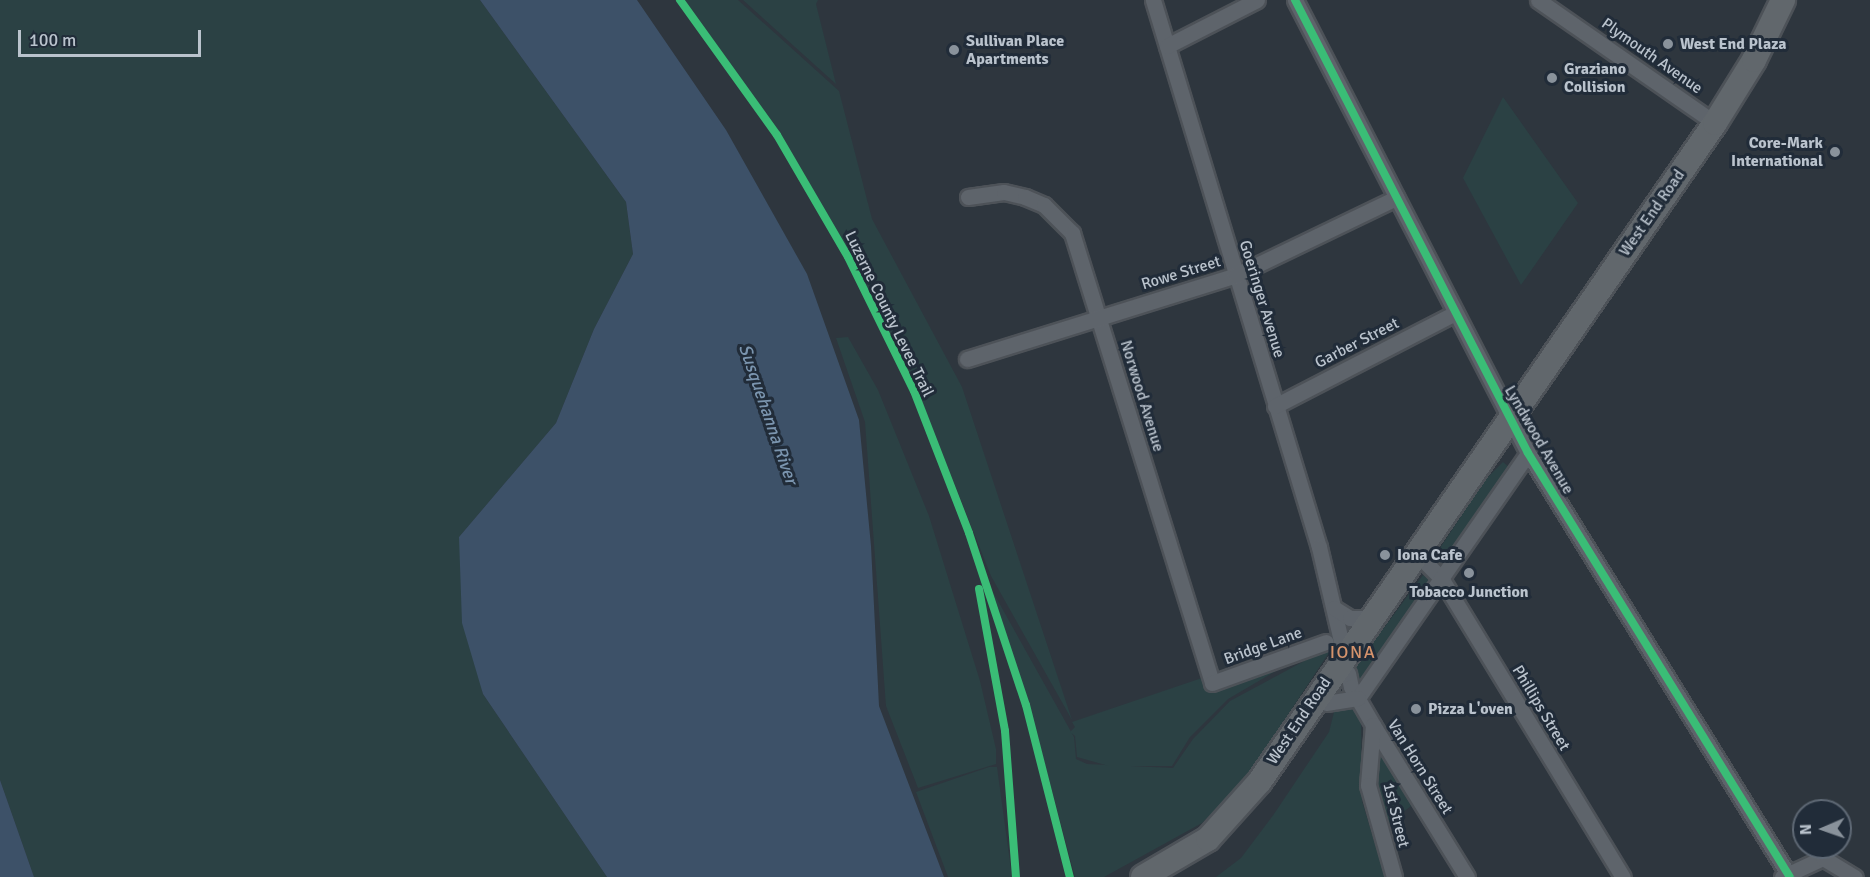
<!DOCTYPE html>
<style>
body{margin:0}
#map{position:relative;width:1870px;height:877px;overflow:hidden;background:#2e363e;font-family:Signika,sans-serif}
div>[style]{position:absolute}
.green>*{inset:0;background:#2b4144}
.water>*{inset:0;background:#3d5168}
.roads{filter:drop-shadow(2px 0 #4d5258) drop-shadow(-2px 0 #4d5258) drop-shadow(0 2px #4d5258) drop-shadow(0 -2px #4d5258)}
.street>*{height:15px;margin:-7.5px;padding:0 7.5px;transform-origin:7.5px;border-radius:7.5px;background:#5e646b}
.primary>*{height:24px;margin:-12px;padding:0 12px;transform-origin:12px;border-radius:12px;background:#61676c}
.cycleway>*{height:8px;margin:-4px;padding:0 4px;transform-origin:4px;border-radius:4px;background:#3abd76}
.dots>*{width:16px;height:16px;translate:-50% -50%;box-sizing:border-box;border:3px solid #212c39;border-radius:50%}
span{translate:-50% -50%;white-space:nowrap;text-align:center;line-height:1.15;-webkit-text-stroke:6px #212c39;paint-order:stroke}
.poi-label{font-size:16px;color:#bac3cd;font-weight:700}
.left{translate:0 -50%;text-align:left}
.right{translate:-100% -50%;text-align:right}
.street-label{font-size:16px;color:#bac3cd}
.water-label{font-size:18px;color:#7b95af;font-style:italic}
.neighbourhood-label{font-size:18px;color:#d5936c;letter-spacing:1.5px}
.north{position:absolute;left:1792px;top:799px;width:60px;height:60px;box-sizing:border-box;background:#212c39;border:2px solid #5e6874;border-radius:50%;rotate:268deg;font-size:16px;font-weight:700;line-height:24px;text-align:center;color:#bac3cd}
.north::after{content:'';display:block;margin:auto;width:21px;height:27px;background:#89929b;clip-path:polygon(50% 0,100% 100%,50% 72%,0 100%)}
.scale{position:absolute;left:18px;top:30px;width:183px;height:27px;box-sizing:border-box;border:3px solid #bac3cd;border-top:0;padding-left:8px;font-size:18px;line-height:21px;white-space:nowrap;color:#bac3cd;-webkit-text-stroke:4px #212c39;paint-order:stroke}
</style>
<div id="map">
<div class="green">
<i style="clip-path:polygon(0 0,480px 0,626px 202px,633px 254px,594px 329px,556px 423px,459px 537px,483px 694px,607px 877px,34px 877px,0 780px)"></i>
<i style="clip-path:polygon(685px 0,738px 0,839px 91px,872px 219px,962px 387px,1072px 720px,991px 576px,920px 397px,857px 266px,784px 140px)"></i>
<i style="clip-path:polygon(743px 0,818px 0,816px 4px,836px 84px)"></i>
<i style="clip-path:polygon(1503px 97px,1578px 203px,1521px 285px,1463px 178px)"></i>
<i style="clip-path:polygon(848px 337px,878px 390px,929px 516px,980px 681px,996px 749px,996px 764px,918px 788px,886px 706px,865px 422px,836px 338px)"></i>
<i style="clip-path:polygon(1503px 462px,1510px 468px,1448px 558px,1441px 559px,1438px 551px,1485px 480px)"></i>
<i style="clip-path:polygon(1423px 575px,1431px 581px,1363px 680px,1356px 679px,1352px 671px)"></i>
<i style="clip-path:polygon(993px 592px,1074px 737px,1076px 759px,1087px 764px,1173px 768px,1193px 739px,1230px 701px,1334px 645px,1244px 781px,1202px 823px,1104px 877px,1075px 877px,1035px 727px)"></i>
<i style="clip-path:polygon(1274px 666px,1276px 671px,1228px 699px,1190px 737px,1172px 766px,1109px 766px,1077px 757px,1075px 736px,1070px 732px,1075px 727px,1072px 722px,1202px 678px,1208px 692px)"></i>
<i style="clip-path:polygon(1352px 706px,1361px 714px,1362px 801px,1385px 877px,1216px 877px,1241px 858px,1274px 814px,1329px 732px,1335px 708px)"></i>
<i style="clip-path:polygon(1381px 754px,1411px 806px,1385px 826px,1376px 794px,1375px 764px)"></i>
<i style="clip-path:polygon(989px 767px,997px 767px,1012px 877px,948px 877px,916px 792px)"></i>
</div>
<div class="water">
<i style="clip-path:polygon(480px 0,637px 0,726px 130px,807px 274px,859px 420px,871px 546px,879px 706px,944px 877px,607px 877px,483px 694px,462px 623px,459px 537px,556px 423px,594px 329px,633px 254px,626px 202px)"></i>
<i style="clip-path:polygon(0 780px,34px 877px,0 877px)"></i>
</div>
<div class="roads">
<div class="street">
<i style="left:1153px;top:0;width:572px;rotate:73.12deg"></i>
<i style="left:1319px;top:547px;width:110px;rotate:76.8deg"></i>
<i style="left:1295px;top:0;width:509px;rotate:62.78deg"></i>
<i style="left:1528px;top:453px;width:498px;rotate:58.3deg"></i>
<i style="left:1538px;top:0;width:216px;rotate:34.8deg"></i>
<i style="left:1167px;top:46px;width:101px;rotate:-27.1deg"></i>
<i style="left:968px;top:197px;width:36px;rotate:-8deg"></i>
<i style="left:1004px;top:192px;width:22px;rotate:13deg"></i>
<i style="left:1025px;top:197px;width:21px;rotate:23deg"></i>
<i style="left:1044px;top:205px;width:40px;rotate:45deg"></i>
<i style="left:1072px;top:233px;width:471px;rotate:72.7deg"></i>
<i style="left:1212px;top:683px;width:121px;rotate:-19.8deg"></i>
<i style="left:967px;top:359px;width:282px;rotate:-17.3deg"></i>
<i style="left:1236px;top:275px;width:178px;rotate:-25.7deg"></i>
<i style="left:1275px;top:406px;width:203px;rotate:-27.3deg"></i>
<i style="left:1425px;top:562px;width:23px;rotate:45deg"></i>
<i style="left:1441px;top:578px;width:350px;rotate:58.7deg"></i>
<i style="left:1334px;top:608px;width:19px;rotate:32deg"></i>
<i style="left:1350px;top:618px;width:19px"></i>
<i style="left:1348px;top:673px;width:14px;rotate:78deg"></i>
<i style="left:1351px;top:687px;width:44px;rotate:59.9deg"></i>
<i style="left:1373px;top:725px;width:179px;rotate:58.3deg"></i>
<i style="left:1358px;top:698px;width:298px;rotate:-55.2deg"></i>
<i style="left:1326px;top:703px;width:32px;rotate:-9deg"></i>
<i style="left:1373px;top:725px;width:60px;rotate:94.8deg"></i>
<i style="left:1368px;top:785px;width:96px;rotate:74.2deg"></i>
<i style="left:1782px;top:877px;width:45px;rotate:-24.9deg"></i>
<i style="left:1823px;top:858px;width:37px;rotate:31deg"></i>
</div>
<div class="primary">
<i style="left:1143px;top:877px;width:75px;rotate:-30.3deg"></i>
<i style="left:1208px;top:839px;width:78px;rotate:-48.1deg"></i>
<i style="left:1260px;top:781px;width:800px;rotate:-55.34deg"></i>
<i style="left:1715px;top:123px;width:74px;rotate:-58.2deg"></i>
<i style="left:1754px;top:60px;width:67px;rotate:-64.2deg"></i>
</div>
</div>
<div class="cycleway">
<i style="left:680px;top:0;width:166px;rotate:54.3deg"></i>
<i style="left:777px;top:135px;width:141px;rotate:59.8deg"></i>
<i style="left:848px;top:257px;width:149px;rotate:63.8deg"></i>
<i style="left:914px;top:391px;width:152px;rotate:68.8deg"></i>
<i style="left:969px;top:533px;width:181px;rotate:71.7deg"></i>
<i style="left:1026px;top:705px;width:178px;rotate:75.7deg"></i>
<i style="left:1295px;top:0;width:509px;rotate:62.78deg"></i>
<i style="left:1528px;top:453px;width:498px;rotate:58.3deg"></i>
<i style="left:979px;top:589px;width:144px;rotate:79.6deg"></i>
<i style="left:1005px;top:731px;width:146px;rotate:85.7deg"></i>
</div>
<div class="dots">
<i style="left:1668px;top:44px;background:#89929b"></i>
<i style="left:954px;top:50px;background:#89929b"></i>
<i style="left:1552px;top:78px;background:#89929b"></i>
<i style="left:1835px;top:152px;background:#89929b"></i>
<i style="left:1385px;top:555px;background:#89929b"></i>
<i style="left:1469px;top:573px;background:#89929b"></i>
<i style="left:1416px;top:709px;background:#89929b"></i>
</div>
<div class="poi-label">
<span class="left" style="left:966px;top:50px">Sullivan Place<br>Apartments</span>
<span class="left" style="left:1680px;top:44px">West End Plaza</span>
<span class="left" style="left:1564px;top:78px">Graziano<br>Collision</span>
<span class="right" style="left:1823px;top:152px">Core-Mark<br>International</span>
<span class="left" style="left:1397px;top:555px">Iona Cafe</span>
<span style="left:1469px;top:592px">Tobacco Junction</span>
<span class="left" style="left:1428px;top:709px">Pizza L'oven</span>
</div>
<div class="street-label">
<span style="left:1652px;top:56px;rotate:35deg">Plymouth Avenue</span>
<span style="left:1652px;top:213px;rotate:-55deg">West End Road</span>
<span style="left:1181px;top:273px;rotate:-17deg">Rowe Street</span>
<span style="left:1262px;top:299px;rotate:73deg">Goeringer Avenue</span>
<span style="left:889px;top:314px;rotate:64deg">Luzerne County Levee Trail</span>
<span style="left:1357px;top:343px;rotate:-27deg">Garber Street</span>
<span style="left:1142px;top:396px;rotate:73deg">Norwood Avenue</span>
<span style="left:1539px;top:440px;rotate:60deg">Lyndwood Avenue</span>
<span style="left:1263px;top:646px;rotate:-20deg">Bridge Lane</span>
<span style="left:1541px;top:708px;rotate:59deg">Phillips Street</span>
<span style="left:1299px;top:721px;rotate:-56deg">West End Road</span>
<span style="left:1420px;top:767px;rotate:58deg">Van Horn Street</span>
<span style="left:1396px;top:815px;rotate:76deg">1st Street</span>
</div>
<div class="water-label">
<span style="left:768px;top:414px;rotate:71deg">Susquehanna River</span>
</div>
<div class="neighbourhood-label">
<span style="left:1353px;top:652px">IONA</span>
</div>
<div class="north">N</div>
<div class="scale">100 m</div>
</div>
